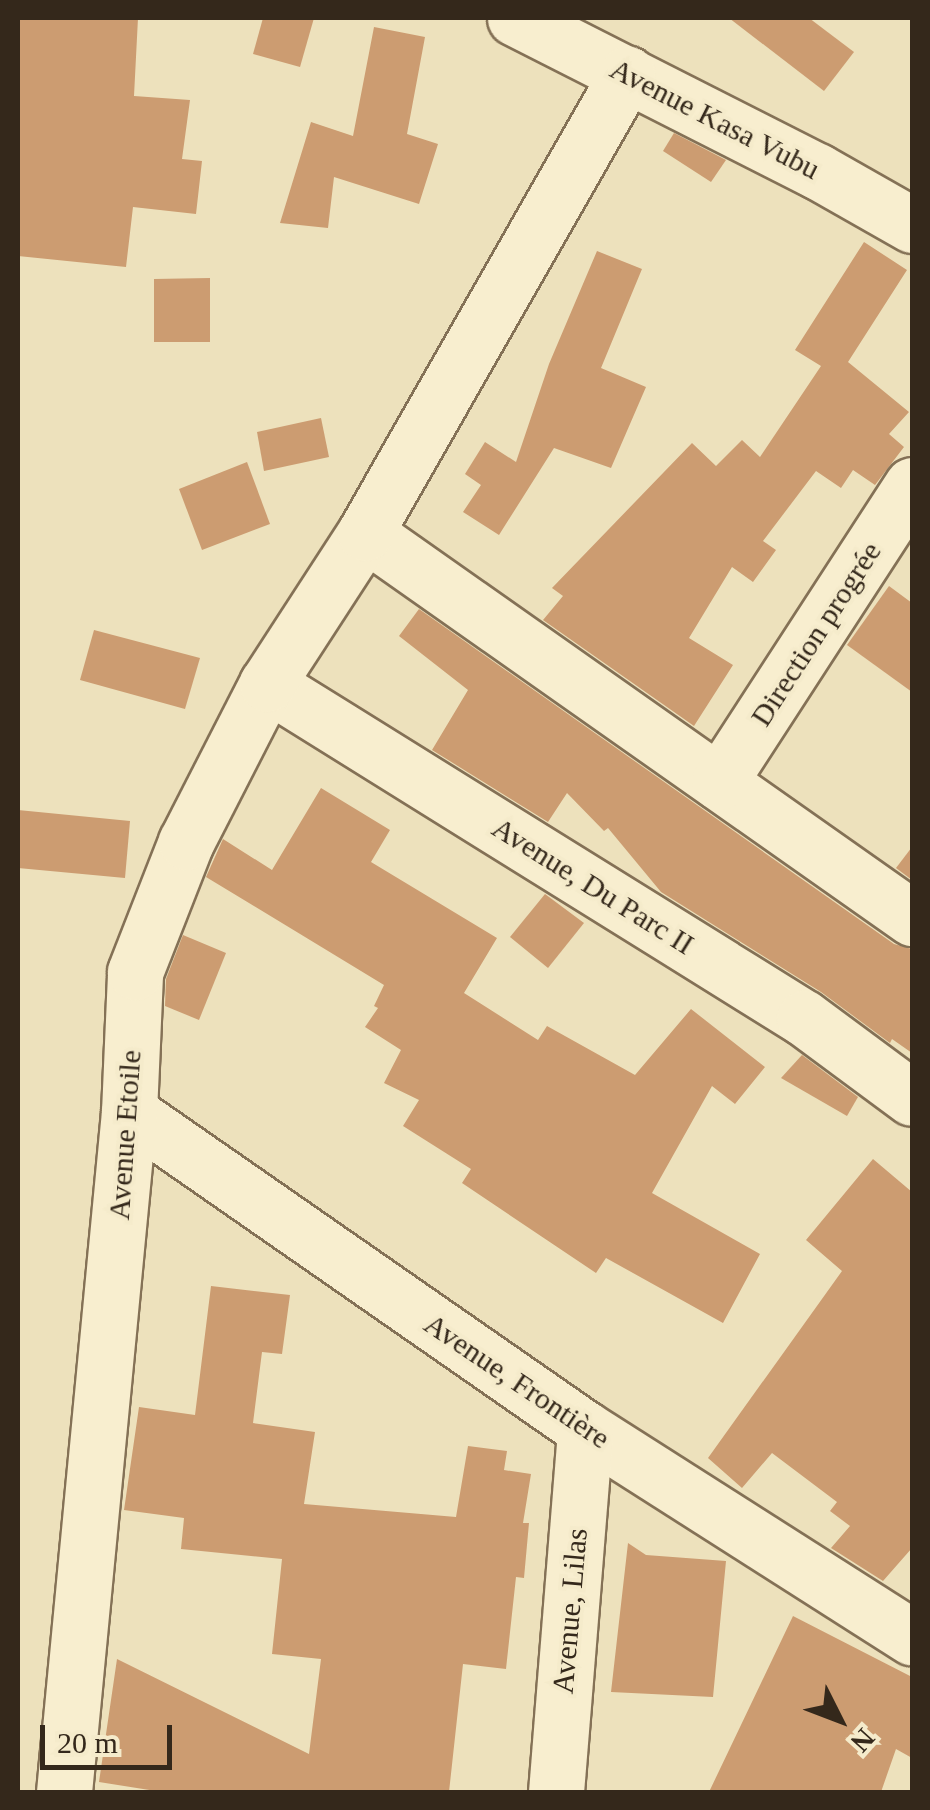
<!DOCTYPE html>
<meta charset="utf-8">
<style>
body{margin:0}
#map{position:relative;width:930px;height:1810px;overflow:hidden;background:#ede1bc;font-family:Georgia,serif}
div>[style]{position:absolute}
.building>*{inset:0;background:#cc9c71}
.roads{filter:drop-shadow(2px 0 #847156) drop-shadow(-2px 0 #847156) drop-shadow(0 2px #847156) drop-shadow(0 -2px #847156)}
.minor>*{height:55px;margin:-27.5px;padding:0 27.5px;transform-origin:27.5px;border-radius:27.5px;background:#f8eecf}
span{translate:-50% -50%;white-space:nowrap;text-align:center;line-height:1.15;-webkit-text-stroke:8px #f5ebcb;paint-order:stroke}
.street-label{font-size:30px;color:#34281b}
.frame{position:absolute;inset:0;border:20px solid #34281b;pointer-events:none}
.north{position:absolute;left:790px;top:1670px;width:100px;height:100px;-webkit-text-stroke:8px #f5ebcb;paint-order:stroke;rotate:132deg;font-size:28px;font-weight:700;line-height:40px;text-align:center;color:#34281b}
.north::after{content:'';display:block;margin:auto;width:35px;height:45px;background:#34281b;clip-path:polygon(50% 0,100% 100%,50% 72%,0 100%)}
.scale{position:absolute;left:40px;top:1725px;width:132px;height:45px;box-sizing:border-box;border:5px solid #34281b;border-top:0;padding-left:12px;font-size:30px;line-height:35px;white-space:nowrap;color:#34281b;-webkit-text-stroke:8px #f5ebcb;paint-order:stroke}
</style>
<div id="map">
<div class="building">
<i style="clip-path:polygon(18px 18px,138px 18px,134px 96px,190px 100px,182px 159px,202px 161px,196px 214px,133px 207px,126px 267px,18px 256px)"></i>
<i style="clip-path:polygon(263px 18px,314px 18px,300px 67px,253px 54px)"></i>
<i style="clip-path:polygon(729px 18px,809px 18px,854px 52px,824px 91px)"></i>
<i style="clip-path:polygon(374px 27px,425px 37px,407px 134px,438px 144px,419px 204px,334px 177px,328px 228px,280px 223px,311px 122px,353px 136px)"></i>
<i style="clip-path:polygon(674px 133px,726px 160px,711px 182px,663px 151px)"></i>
<i style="clip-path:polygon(864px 242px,907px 270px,848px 362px,909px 412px,889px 434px,904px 447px,875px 485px,853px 470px,841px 488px,816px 471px,763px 541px,776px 550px,753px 582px,732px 567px,689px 638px,733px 665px,694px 726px,543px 620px,563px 596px,552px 588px,692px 443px,716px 466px,742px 440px,760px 457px,821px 366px,795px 350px)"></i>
<i style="clip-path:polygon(597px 251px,642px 269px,601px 368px,646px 387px,611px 468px,554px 448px,499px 535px,463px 512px,481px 485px,465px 474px,485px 442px,516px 462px,549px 364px)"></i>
<i style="clip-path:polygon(210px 278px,210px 342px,154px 342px,154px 279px)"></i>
<i style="clip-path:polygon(321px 418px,329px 457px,264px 471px,257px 432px)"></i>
<i style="clip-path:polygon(247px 462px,270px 524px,202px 550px,179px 489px)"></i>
<i style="clip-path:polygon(889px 586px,912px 603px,912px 692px,847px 645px)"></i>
<i style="clip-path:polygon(419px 609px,894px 944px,912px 949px,912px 1053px,892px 1039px,890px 1043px,821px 992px,661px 892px,608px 828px,604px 831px,567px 793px,548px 822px,432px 750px,468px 690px,399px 636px)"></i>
<i style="clip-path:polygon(94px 630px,200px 658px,185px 709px,80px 680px)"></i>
<i style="clip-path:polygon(321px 788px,390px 830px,371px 862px,497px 938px,464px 993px,538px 1040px,547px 1026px,635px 1075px,691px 1009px,765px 1067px,735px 1104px,712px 1086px,652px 1193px,760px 1254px,723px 1323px,606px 1258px,596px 1273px,462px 1183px,471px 1169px,403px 1126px,419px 1100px,384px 1083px,401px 1050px,365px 1027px,378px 1008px,374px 1006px,384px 985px,206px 877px,223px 839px,272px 870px)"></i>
<i style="clip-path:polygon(18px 810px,130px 821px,125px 878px,18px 868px)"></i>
<i style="clip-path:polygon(912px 847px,912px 880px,896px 868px)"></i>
<i style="clip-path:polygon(545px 894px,584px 923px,548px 968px,510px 937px)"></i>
<i style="clip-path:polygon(183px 935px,226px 953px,199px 1020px,165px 1006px,166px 979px)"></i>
<i style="clip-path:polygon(802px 1055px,858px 1097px,847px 1116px,781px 1078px)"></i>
<i style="clip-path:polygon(873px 1159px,912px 1192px,912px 1548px,883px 1581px,831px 1548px,850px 1526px,830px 1511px,837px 1502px,772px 1453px,742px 1488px,708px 1458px,842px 1271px,806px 1240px)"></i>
<i style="clip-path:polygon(211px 1286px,290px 1295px,282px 1354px,262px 1352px,253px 1423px,315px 1432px,304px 1504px,456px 1517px,468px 1446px,507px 1451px,504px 1470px,531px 1474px,523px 1523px,529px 1523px,524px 1578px,516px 1577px,506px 1669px,463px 1664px,449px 1792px,162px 1792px,99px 1782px,117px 1659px,309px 1754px,321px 1659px,272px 1654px,282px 1559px,181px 1549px,184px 1518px,124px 1510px,139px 1407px,195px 1415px)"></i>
<i style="clip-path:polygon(628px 1543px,646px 1555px,726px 1561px,713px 1697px,611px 1692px)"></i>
<i style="clip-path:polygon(793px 1616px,912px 1677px,912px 1758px,896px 1749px,881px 1792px,709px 1792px)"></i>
</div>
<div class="roads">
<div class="minor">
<i style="left:515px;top:18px;width:339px;rotate:26.9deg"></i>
<i style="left:817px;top:171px;width:109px;rotate:29.6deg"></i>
<i style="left:365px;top:533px;width:669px;rotate:35.14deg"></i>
<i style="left:267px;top:684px;width:632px;rotate:31.88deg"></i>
<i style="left:804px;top:1018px;width:134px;rotate:36.5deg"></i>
<i style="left:719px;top:782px;width:354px;rotate:-57deg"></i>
<i style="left:129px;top:1112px;width:555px;rotate:34.81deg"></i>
<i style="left:585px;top:1429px;width:388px;rotate:32.5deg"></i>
<i style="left:64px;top:1792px;width:683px;rotate:-84.54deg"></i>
<i style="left:129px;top:1112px;width:140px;rotate:-87.5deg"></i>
<i style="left:135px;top:972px;width:140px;rotate:-68.6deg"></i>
<i style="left:186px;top:842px;width:178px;rotate:-62.9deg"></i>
<i style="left:267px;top:684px;width:180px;rotate:-57deg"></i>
<i style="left:365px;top:533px;width:529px;rotate:-60.28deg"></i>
<i style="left:556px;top:1792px;width:364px;rotate:-85.4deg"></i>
</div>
</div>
<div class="street-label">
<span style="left:715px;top:119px;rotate:27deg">Avenue Kasa Vubu</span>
<span style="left:816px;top:634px;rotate:-57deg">Direction progrée</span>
<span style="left:593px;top:886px;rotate:32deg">Avenue, Du Parc II</span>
<span style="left:125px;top:1135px;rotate:-86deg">Avenue Etoile</span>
<span style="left:517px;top:1381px;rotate:34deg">Avenue, Frontière</span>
<span style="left:570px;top:1611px;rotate:-85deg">Avenue, Lilas</span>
</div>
<div class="frame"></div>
<div class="north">N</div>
<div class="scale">20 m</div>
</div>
